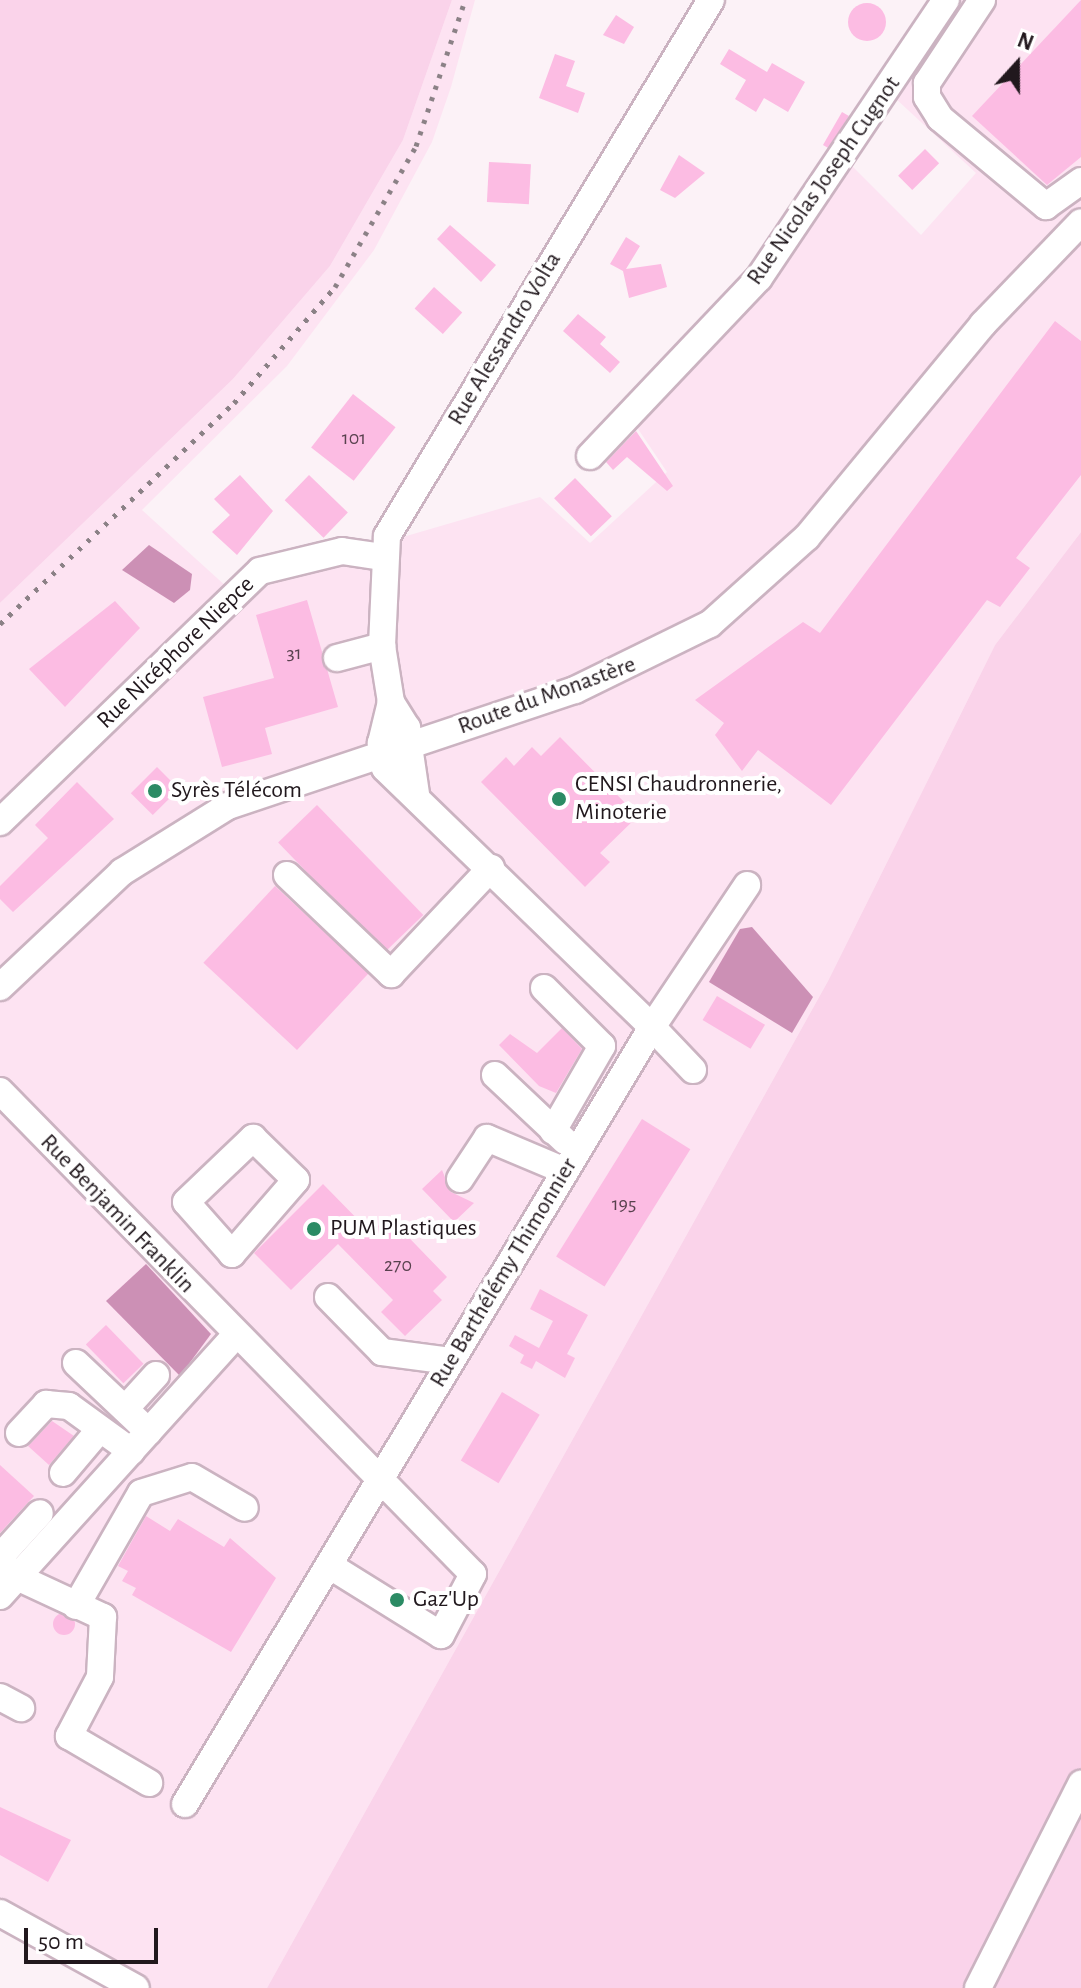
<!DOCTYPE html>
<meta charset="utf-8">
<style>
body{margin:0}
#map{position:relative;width:1081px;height:1988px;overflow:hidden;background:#fcf2f7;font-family:"Alegreya Sans",sans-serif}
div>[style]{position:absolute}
.built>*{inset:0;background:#fde3f2}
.green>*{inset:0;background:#fad3ea}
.water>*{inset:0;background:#cc90b5}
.building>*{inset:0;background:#fcbce3;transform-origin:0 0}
.round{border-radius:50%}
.roads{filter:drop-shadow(2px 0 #cbb3c1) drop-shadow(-2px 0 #cbb3c1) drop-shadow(0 2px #cbb3c1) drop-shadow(0 -2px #cbb3c1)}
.minor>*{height:26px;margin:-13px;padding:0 13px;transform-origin:13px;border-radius:13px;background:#fff}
.rail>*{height:5px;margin-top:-2.5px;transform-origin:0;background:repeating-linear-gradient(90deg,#8b8186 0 4px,transparent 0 12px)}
.dots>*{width:22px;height:22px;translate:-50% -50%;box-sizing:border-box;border:4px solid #fff;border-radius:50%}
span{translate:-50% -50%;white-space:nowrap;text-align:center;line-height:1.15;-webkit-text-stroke:8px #fff;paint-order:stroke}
.number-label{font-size:20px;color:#58414e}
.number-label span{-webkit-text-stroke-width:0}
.street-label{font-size:24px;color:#21181d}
.poi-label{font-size:24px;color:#21181d}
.left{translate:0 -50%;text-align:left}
.north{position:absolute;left:977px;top:24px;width:80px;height:80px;-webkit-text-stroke:6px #fff;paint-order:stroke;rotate:21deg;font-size:22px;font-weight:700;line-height:32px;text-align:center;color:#21181d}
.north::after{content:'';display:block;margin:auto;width:28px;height:36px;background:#21181d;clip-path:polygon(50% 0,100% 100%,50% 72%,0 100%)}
.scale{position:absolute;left:24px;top:1928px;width:134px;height:36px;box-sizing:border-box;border:4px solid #21181d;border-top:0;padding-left:10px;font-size:24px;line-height:28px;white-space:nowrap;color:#21181d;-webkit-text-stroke:6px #fff;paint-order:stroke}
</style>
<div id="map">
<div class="built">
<div style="clip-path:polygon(452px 0,475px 0,451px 87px,432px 142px,374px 250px,287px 366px,142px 510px,228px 588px,540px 497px,590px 543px,667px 472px,636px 426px,851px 165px,921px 235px,976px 173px,895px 98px,958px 0,1081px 0,1081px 532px,995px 645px,828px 981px,267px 1988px,151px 1988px,0 1906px,0 603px,233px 379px,330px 266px,403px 140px)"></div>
</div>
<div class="green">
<div style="clip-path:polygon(0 0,452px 0,403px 140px,330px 266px,233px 379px,0 603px)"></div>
<div style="clip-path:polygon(1081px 532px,1081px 1988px,267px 1988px,828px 981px,995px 645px)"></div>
</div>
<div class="water">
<div style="clip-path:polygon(149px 545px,192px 574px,190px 590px,174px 603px,122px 570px)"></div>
<div style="clip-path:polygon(752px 927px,813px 997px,792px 1033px,709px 982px,740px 929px)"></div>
<div style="clip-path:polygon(146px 1264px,211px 1334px,180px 1376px,106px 1301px)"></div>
</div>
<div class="building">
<div style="clip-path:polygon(1081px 0,1081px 157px,1047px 185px,972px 116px)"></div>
<div class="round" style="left:848px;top:3px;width:38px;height:38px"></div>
<div style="clip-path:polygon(616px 15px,634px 27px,624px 44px,603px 35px)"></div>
<div style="clip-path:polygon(729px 49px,767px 72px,772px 63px,805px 82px,788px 112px,764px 98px,756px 112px,735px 99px,746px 80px,720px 64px)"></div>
<div style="clip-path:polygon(555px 54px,575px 61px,566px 86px,585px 93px,578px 113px,539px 98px)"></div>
<div style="left:842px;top:112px;width:8px;height:38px;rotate:30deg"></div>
<div style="left:925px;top:149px;width:20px;height:38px;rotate:45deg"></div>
<div style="clip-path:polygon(679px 155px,705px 173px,675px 198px,660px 190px)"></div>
<div style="left:489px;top:162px;width:42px;height:40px;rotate:3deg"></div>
<div style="clip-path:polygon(450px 225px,496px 265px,481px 282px,437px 239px)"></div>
<div style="clip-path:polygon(626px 237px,640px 246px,626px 269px,661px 264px,667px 287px,629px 298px,623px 271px,610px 264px)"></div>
<div style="left:434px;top:287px;width:38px;height:29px;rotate:42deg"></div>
<div style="clip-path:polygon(578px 314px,606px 337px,600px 344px,620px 362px,610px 373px,563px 331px)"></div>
<div style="clip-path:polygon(1055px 321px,1081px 341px,1081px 475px,1016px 558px,1030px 568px,1000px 607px,987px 600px,831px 805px,758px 750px,742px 771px,715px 735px,724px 723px,695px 700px,803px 622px,820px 633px)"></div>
<div style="left:353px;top:394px;width:54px;height:68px;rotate:38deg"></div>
<div style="clip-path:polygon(636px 431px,673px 486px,667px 491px,627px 457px,613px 470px,606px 462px)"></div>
<div style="clip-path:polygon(240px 475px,273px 511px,237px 555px,212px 532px,230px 515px,214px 499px)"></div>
<div style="left:309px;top:475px;width:54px;height:35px;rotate:44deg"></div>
<div style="left:575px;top:478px;width:53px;height:29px;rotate:46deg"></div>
<div style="clip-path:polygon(307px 600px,338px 707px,265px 728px,272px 754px,222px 767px,203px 697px,274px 678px,256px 615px)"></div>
<div style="clip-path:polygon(115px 601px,140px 628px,65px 707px,29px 669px)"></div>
<div style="clip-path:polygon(560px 737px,638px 816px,600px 853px,610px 862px,585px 887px,481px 782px,506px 757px,514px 766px,532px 747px,541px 756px)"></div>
<div style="left:157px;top:767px;width:31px;height:37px;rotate:45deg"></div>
<div style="clip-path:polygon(77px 782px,114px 819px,13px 912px,0 899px,0 886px,48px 838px,35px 825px)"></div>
<div style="left:317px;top:805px;width:153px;height:54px;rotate:46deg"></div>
<div style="left:275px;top:886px;width:128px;height:105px;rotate:43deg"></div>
<div style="left:717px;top:996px;width:56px;height:28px;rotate:31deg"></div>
<div style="clip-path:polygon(562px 1028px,582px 1049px,556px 1093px,539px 1086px,499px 1045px,510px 1034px,537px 1053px)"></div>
<div style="left:642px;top:1119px;width:57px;height:162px;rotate:32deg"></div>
<div style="clip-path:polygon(442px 1170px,451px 1192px,474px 1203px,454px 1222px,422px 1189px)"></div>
<div style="clip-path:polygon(323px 1184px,371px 1233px,388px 1216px,447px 1277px,433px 1291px,442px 1300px,405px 1336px,381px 1312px,393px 1300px,338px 1244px,291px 1290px,254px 1253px)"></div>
<div style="clip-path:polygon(540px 1289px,588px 1315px,567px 1354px,575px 1358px,565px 1378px,536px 1361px,532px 1369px,520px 1363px,524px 1355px,509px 1346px,515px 1335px,539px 1348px,553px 1321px,530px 1309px)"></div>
<div style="left:106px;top:1325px;width:54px;height:28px;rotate:46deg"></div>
<div style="left:502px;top:1392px;width:44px;height:80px;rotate:31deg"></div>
<div style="clip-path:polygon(52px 1421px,74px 1436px,49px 1465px,28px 1446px)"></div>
<div style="clip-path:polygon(0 1465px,34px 1496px,0 1533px)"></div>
<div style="clip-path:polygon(146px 1516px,170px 1531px,178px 1519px,224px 1547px,230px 1538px,276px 1578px,231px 1652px,132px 1595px,136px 1588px,122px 1581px,128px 1571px,118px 1566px)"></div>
<div class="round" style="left:53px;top:1613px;width:22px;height:22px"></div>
<div style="clip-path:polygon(0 1807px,71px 1840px,48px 1882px,0 1855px)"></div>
</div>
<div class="roads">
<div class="minor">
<div style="left:982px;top:0;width:100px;rotate:123.5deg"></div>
<div style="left:927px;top:83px;width:14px;rotate:90deg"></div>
<div style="left:927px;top:97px;width:25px;rotate:58deg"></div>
<div style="left:940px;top:118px;width:138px;rotate:39.7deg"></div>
<div style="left:1046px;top:206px;width:43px;rotate:-35.5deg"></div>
<div style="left:590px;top:456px;width:245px;rotate:-46.5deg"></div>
<div style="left:759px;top:278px;width:335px;rotate:-56.1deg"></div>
<div style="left:337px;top:658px;width:47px;rotate:-14.9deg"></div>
<div style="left:416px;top:794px;width:41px;rotate:-98.3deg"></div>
<div style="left:410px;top:753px;width:31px;rotate:-161deg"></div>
<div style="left:381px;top:743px;width:42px;rotate:-76.3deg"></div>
<div style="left:391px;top:702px;width:57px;rotate:-99.1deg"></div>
<div style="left:382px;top:646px;width:110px;rotate:-87.4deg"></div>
<div style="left:387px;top:536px;width:626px;rotate:-58.85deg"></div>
<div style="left:0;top:822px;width:361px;rotate:-44deg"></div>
<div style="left:260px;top:571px;width:84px;rotate:-13.7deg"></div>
<div style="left:342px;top:551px;width:40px;rotate:8.5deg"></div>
<div style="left:287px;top:875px;width:144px;rotate:43.6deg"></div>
<div style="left:391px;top:974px;width:146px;rotate:-46.7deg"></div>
<div style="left:0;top:987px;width:168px;rotate:-43.3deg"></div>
<div style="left:122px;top:872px;width:125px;rotate:-31.9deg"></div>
<div style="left:228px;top:806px;width:366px;rotate:-18.5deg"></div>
<div style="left:575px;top:690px;width:150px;rotate:-26.1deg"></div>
<div style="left:710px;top:624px;width:130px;rotate:-41.9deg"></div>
<div style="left:807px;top:537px;width:276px;rotate:-50.4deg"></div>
<div style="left:983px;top:324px;width:141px;rotate:-46.1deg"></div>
<div style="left:544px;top:988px;width:82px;rotate:45deg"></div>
<div style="left:602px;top:1046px;width:98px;rotate:120deg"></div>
<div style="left:693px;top:1070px;width:59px;rotate:-133.6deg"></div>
<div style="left:652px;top:1027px;width:171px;rotate:-56.2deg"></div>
<div style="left:495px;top:1075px;width:96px;rotate:43.3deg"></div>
<div style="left:0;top:1091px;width:676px;rotate:45.6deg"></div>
<div style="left:473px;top:1574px;width:69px;rotate:117.7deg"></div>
<div style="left:441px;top:1635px;width:131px;rotate:-148.1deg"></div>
<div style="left:253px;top:1138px;width:60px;rotate:44.3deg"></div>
<div style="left:296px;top:1180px;width:98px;rotate:130.9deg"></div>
<div style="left:232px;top:1254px;width:69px;rotate:-131.5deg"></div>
<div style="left:186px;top:1202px;width:93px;rotate:-43.7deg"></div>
<div style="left:460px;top:1179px;width:49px;rotate:-56.6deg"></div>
<div style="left:487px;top:1138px;width:85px;rotate:22.9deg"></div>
<div style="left:328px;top:1297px;width:77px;rotate:45.5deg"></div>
<div style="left:382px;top:1352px;width:69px;rotate:7.5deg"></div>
<div style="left:76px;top:1363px;width:100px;rotate:43.4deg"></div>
<div style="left:125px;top:1409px;width:46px;rotate:-47.6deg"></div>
<div style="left:19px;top:1433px;width:40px;rotate:-47deg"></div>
<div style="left:46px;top:1404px;width:23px;rotate:5deg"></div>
<div style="left:69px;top:1406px;width:77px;rotate:36deg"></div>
<div style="left:63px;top:1473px;width:57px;rotate:-49.9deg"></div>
<div style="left:0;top:1557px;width:59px;rotate:-47.7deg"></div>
<div style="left:0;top:1561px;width:23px;rotate:43deg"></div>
<div style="left:17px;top:1577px;width:95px;rotate:24.9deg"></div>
<div style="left:103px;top:1617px;width:60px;rotate:92.9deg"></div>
<div style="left:100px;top:1677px;width:67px;rotate:117.7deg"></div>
<div style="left:69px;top:1736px;width:93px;rotate:30.4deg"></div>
<div style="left:0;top:1596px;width:349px;rotate:-47.9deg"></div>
<div style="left:76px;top:1606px;width:130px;rotate:-60.1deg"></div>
<div style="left:141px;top:1493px;width:53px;rotate:-17.4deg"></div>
<div style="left:192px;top:1477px;width:61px;rotate:30.3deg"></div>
<div style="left:0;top:1697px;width:24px;rotate:28deg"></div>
<div style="left:185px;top:1804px;width:907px;rotate:-58.99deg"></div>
<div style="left:652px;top:1027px;width:372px;rotate:-135.9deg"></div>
<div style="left:385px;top:768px;width:46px;rotate:-61.2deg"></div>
<div style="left:407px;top:728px;width:31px;rotate:-122deg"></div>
<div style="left:0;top:1913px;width:155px;rotate:28.9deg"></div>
<div style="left:978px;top:1988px;width:229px;rotate:-63.2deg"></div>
</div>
</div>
<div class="rail">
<div style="left:0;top:624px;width:322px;rotate:-43.4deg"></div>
<div style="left:234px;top:403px;width:154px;rotate:-49deg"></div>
<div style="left:335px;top:287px;width:163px;rotate:-60.1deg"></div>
<div style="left:416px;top:146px;width:154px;rotate:-71.4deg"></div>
</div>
<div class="dots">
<div style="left:155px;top:791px;background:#2b8b64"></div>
<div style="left:559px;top:799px;background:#2b8b64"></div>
<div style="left:314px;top:1229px;background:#2b8b64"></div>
<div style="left:397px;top:1600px;background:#2b8b64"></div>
</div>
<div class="number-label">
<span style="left:354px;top:438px">101</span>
<span style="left:294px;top:653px">31</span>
<span style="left:624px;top:1204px">195</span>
<span style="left:398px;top:1265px">270</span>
</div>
<div class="street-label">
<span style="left:824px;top:181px;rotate:-55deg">Rue Nicolas Joseph Cugnot</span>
<span style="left:505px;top:339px;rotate:-59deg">Rue Alessandro Volta</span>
<span style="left:176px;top:653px;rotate:-44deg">Rue Nicéphore Niepce</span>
<span style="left:547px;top:696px;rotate:-20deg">Route du Monastère</span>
<span style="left:117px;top:1214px;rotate:46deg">Rue Benjamin Franklin</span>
<span style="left:504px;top:1273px;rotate:-59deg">Rue Barthélémy Thimonnier</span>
</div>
<div class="poi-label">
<span class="left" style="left:575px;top:799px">CENSI Chaudronnerie,<br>Minoterie</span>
<span class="left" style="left:171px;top:791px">Syrès Télécom</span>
<span class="left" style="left:330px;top:1229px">PUM Plastiques</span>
<span class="left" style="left:413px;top:1600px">Gaz'Up</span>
</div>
<div class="north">N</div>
<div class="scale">50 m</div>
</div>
